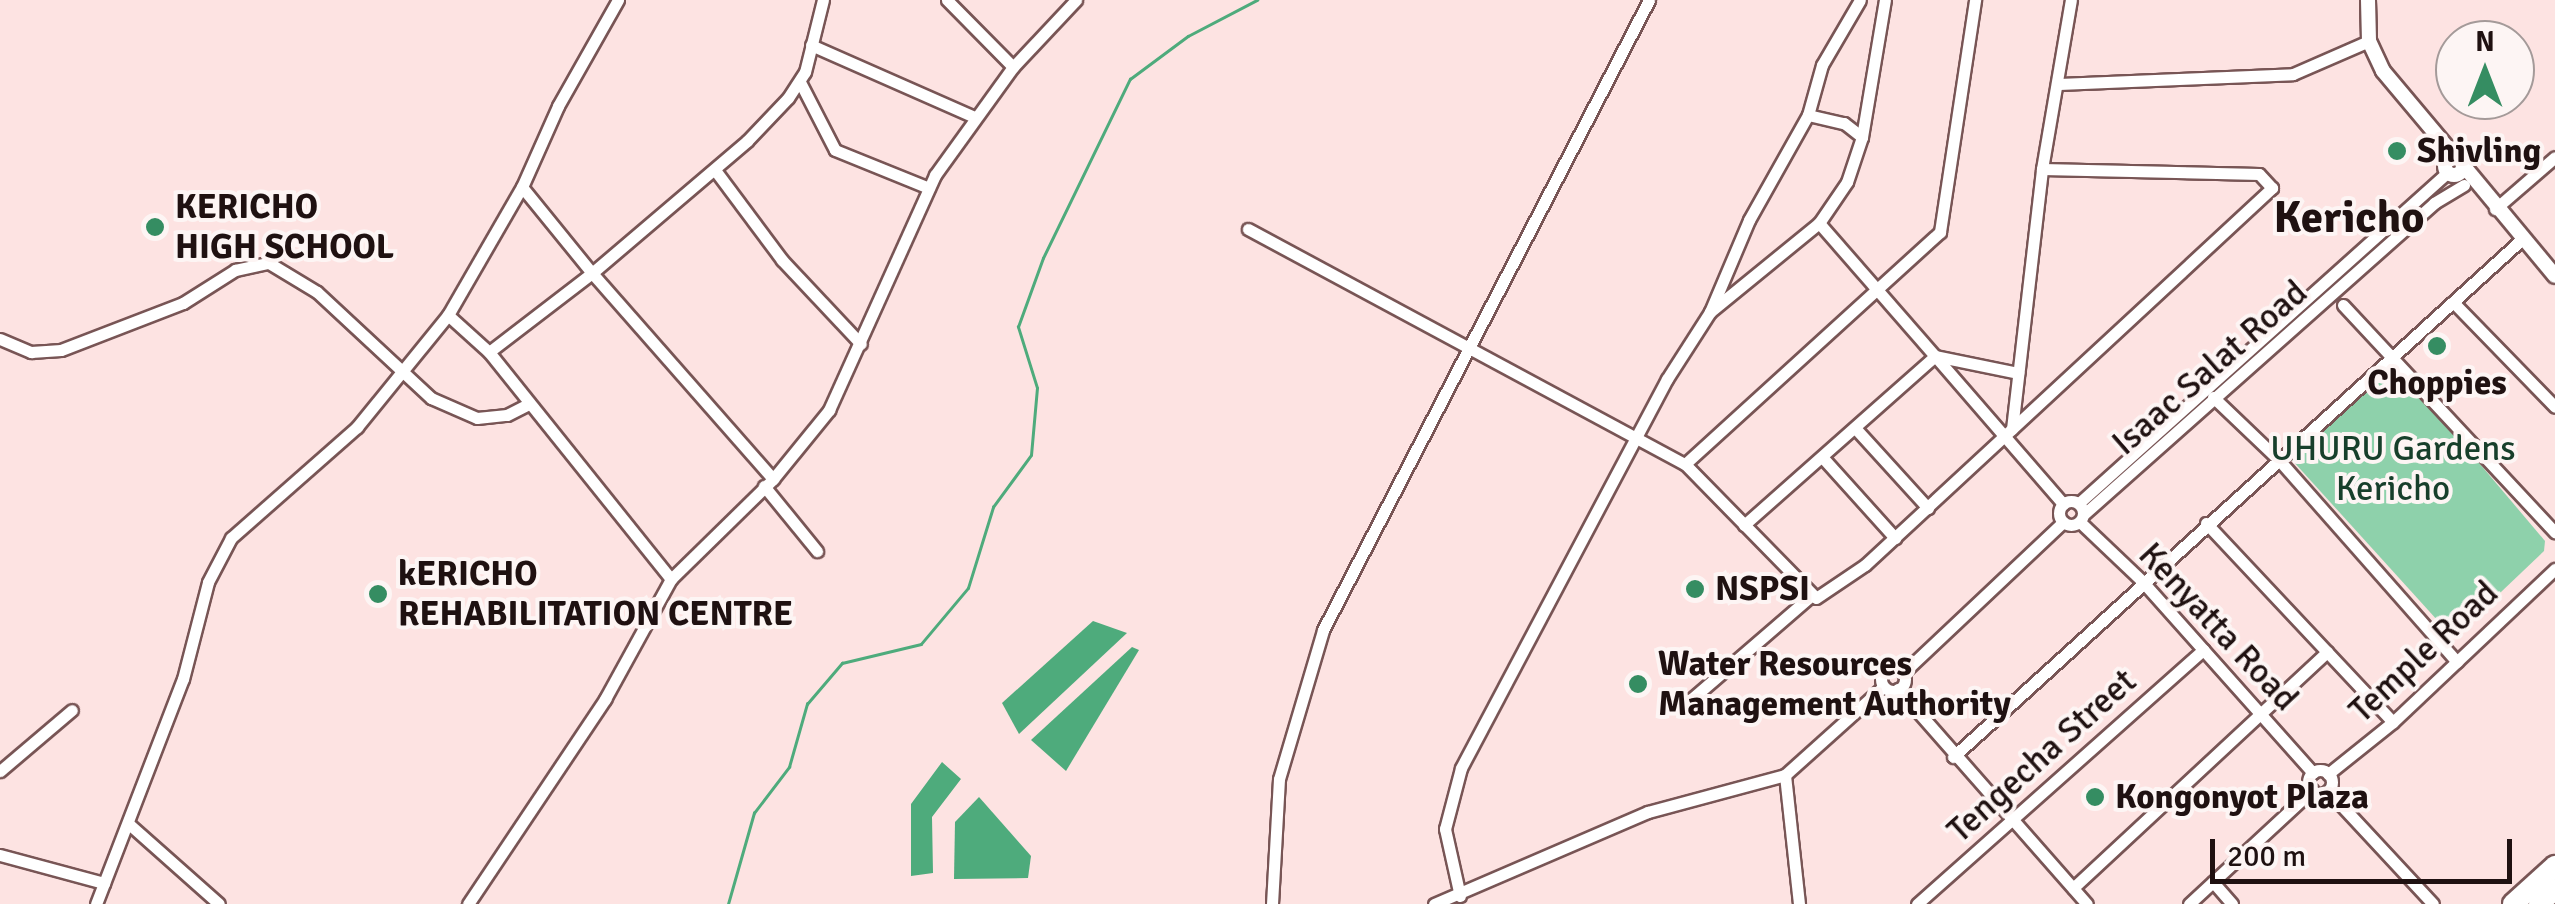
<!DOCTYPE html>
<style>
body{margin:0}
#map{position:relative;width:2555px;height:904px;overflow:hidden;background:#fde3e2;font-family:Signika,sans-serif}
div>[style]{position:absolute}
.green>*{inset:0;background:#8ed1ab}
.water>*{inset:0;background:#4eab7c}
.stream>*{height:2.5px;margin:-1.25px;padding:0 1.25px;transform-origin:1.25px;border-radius:1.25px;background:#4eab7c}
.roads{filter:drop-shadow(2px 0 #785555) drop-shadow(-2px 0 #785555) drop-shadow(0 2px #785555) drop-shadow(0 -2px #785555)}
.minor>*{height:11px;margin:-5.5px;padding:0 5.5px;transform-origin:5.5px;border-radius:5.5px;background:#fff}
.minor>.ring{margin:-5.5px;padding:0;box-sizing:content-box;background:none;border:11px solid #fff;border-radius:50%}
.tertiary>*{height:14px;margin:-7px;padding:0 7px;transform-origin:7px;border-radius:7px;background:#fff}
.tertiary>.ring{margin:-7px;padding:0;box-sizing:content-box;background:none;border:14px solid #fff;border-radius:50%}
.trunk>*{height:20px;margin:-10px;padding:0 10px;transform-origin:10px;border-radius:10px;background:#fff}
.dots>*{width:28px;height:28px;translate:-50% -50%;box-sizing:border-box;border:5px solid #fdf5f4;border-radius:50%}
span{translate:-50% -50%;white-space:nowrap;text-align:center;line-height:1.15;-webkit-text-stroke:8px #fdf5f4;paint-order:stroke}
.poi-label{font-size:35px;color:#1f1111;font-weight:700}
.left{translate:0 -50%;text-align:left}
.street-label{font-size:35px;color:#1f1111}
.park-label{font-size:35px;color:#173f2b}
.district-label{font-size:45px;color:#1f1111;font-weight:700}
.north{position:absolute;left:2435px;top:20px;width:100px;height:100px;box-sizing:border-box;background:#fdf5f4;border:2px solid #a49a99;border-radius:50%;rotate:0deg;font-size:28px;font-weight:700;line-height:40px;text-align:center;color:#1f1111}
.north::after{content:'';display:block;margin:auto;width:35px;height:45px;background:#358d62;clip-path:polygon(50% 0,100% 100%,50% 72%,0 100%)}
.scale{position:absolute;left:2210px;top:839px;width:302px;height:45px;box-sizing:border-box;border:5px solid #1f1111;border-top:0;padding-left:12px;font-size:30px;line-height:35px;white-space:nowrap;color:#1f1111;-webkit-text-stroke:8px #fdf5f4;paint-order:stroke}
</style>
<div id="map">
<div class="green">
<div style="clip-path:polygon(2381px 372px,2403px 373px,2545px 541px,2544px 551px,2460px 631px,2448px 632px,2292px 460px,2295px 448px)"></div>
</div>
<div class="water">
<div style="clip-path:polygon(1093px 621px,1127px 633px,1019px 734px,1002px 703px)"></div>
<div style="clip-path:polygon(1132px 647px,1139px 650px,1066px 771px,1031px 740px)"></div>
<div style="clip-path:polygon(942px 762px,961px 779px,932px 817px,933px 873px,911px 876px,911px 804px)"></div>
<div style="clip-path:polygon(979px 797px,1031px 856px,1028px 878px,954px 879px,955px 822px)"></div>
</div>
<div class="stream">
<div style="left:728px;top:904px;width:95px;rotate:-74.1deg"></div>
<div style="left:754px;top:813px;width:58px;rotate:-52.7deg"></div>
<div style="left:789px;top:767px;width:66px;rotate:-74.1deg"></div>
<div style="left:807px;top:704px;width:54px;rotate:-49.5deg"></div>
<div style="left:842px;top:663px;width:81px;rotate:-13.5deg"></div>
<div style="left:921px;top:644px;width:73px;rotate:-50deg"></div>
<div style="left:968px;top:588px;width:85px;rotate:-72.8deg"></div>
<div style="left:993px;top:507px;width:64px;rotate:-53.8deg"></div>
<div style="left:1031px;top:455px;width:67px;rotate:-84.9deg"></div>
<div style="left:1037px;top:388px;width:64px;rotate:-107.3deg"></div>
<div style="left:1018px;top:327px;width:73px;rotate:-70.1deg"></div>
<div style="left:1043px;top:258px;width:199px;rotate:-64.1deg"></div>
<div style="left:1130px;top:79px;width:72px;rotate:-36.6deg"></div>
<div style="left:1188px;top:36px;width:78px;rotate:-27.6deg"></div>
</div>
<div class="roads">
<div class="minor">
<div style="left:947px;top:0;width:94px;rotate:45.4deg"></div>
<div style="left:811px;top:45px;width:178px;rotate:23.8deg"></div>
<div style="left:800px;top:82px;width:76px;rotate:62.8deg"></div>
<div style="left:835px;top:150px;width:101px;rotate:22deg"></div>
<div style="left:2059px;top:84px;width:234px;rotate:-2.4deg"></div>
<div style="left:2293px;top:74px;width:83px;rotate:-23.5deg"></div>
<div style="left:1808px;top:115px;width:37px;rotate:13deg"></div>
<div style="left:1844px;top:123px;width:23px;rotate:38deg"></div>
<div style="left:1862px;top:137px;width:47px;rotate:108.4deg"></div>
<div style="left:1847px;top:182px;width:50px;rotate:124.3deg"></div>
<div style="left:1819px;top:223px;width:141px;rotate:140.8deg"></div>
<div style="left:1710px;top:312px;width:100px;rotate:-67deg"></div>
<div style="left:1749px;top:220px;width:120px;rotate:-60.7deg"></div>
<div style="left:1808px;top:115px;width:52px;rotate:-74.4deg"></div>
<div style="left:1822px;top:65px;width:75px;rotate:-59.7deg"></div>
<div style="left:1862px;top:137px;width:139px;rotate:-80.5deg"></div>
<div style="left:715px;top:170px;width:112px;rotate:53.3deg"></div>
<div style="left:782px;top:260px;width:115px;rotate:46.8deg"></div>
<div style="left:522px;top:187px;width:111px;rotate:50.9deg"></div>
<div style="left:592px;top:273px;width:204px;rotate:-40.4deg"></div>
<div style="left:747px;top:141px;width:59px;rotate:-46.4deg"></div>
<div style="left:788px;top:98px;width:31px;rotate:-57deg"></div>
<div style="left:805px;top:72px;width:74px;rotate:-76deg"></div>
<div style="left:2495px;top:209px;width:79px;rotate:-40.9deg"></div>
<div style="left:1819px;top:223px;width:176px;rotate:48.9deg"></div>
<div style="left:1935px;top:356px;width:85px;rotate:11.6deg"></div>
<div style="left:1248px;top:229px;width:496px;rotate:28.3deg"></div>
<div style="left:1685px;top:464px;width:187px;rotate:45.6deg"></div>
<div style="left:1816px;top:598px;width:59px;rotate:-34deg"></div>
<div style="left:1865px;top:565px;width:555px;rotate:-42.81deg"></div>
<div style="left:2272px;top:188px;width:19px;rotate:-133deg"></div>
<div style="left:2259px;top:174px;width:217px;rotate:-178.7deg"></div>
<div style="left:2453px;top:302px;width:146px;rotate:45.8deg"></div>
<div style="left:2343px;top:305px;width:311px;rotate:47deg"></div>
<div style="left:448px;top:315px;width:55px;rotate:42.1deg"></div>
<div style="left:489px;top:352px;width:291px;rotate:51.3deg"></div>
<div style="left:0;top:339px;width:34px;rotate:23deg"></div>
<div style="left:31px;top:352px;width:30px;rotate:-4deg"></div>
<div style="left:61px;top:350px;width:131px;rotate:-21.1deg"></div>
<div style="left:183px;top:303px;width:62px;rotate:-32.4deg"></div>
<div style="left:235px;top:270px;width:35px;rotate:-12deg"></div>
<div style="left:269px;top:263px;width:56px;rotate:31.1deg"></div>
<div style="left:317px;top:292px;width:156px;rotate:42.9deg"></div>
<div style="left:431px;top:398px;width:50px;rotate:23.5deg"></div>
<div style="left:477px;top:418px;width:30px;rotate:-6deg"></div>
<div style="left:507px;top:415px;width:22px;rotate:-27deg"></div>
<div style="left:489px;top:352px;width:130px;rotate:-37.5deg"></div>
<div style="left:592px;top:273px;width:274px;rotate:48.7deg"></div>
<div style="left:2213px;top:397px;width:91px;rotate:43.7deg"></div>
<div style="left:2279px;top:460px;width:269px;rotate:48.6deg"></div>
<div style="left:1856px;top:429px;width:107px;rotate:47.7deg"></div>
<div style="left:2012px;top:429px;width:262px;rotate:-83.4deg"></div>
<div style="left:2042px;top:169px;width:171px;rotate:-80.3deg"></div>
<div style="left:1823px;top:458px;width:108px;rotate:48deg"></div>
<div style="left:1685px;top:464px;width:345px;rotate:-42.3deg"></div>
<div style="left:1940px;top:232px;width:235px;rotate:-81.4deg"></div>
<div style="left:764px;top:486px;width:84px;rotate:50.8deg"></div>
<div class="ring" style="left:2059px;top:501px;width:13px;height:13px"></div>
<div style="left:2079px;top:503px;width:494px;rotate:-41.9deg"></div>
<div style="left:2083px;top:515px;width:470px;rotate:-41.6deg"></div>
<div style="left:2434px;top:203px;width:35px;rotate:-31deg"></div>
<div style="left:2080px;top:522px;width:86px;rotate:43.6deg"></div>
<div style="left:2142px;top:581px;width:257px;rotate:48.3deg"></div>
<div style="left:2206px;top:523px;width:273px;rotate:46.8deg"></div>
<div style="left:1744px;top:525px;width:255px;rotate:-41.5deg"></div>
<div style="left:1935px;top:356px;width:196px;rotate:49.1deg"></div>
<div class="ring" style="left:1881px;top:667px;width:13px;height:13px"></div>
<div style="left:1903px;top:673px;width:220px;rotate:-43.3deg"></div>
<div style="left:1898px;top:689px;width:286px;rotate:48.7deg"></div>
<div style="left:1688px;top:702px;width:162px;rotate:-40.8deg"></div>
<div style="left:1953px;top:757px;width:769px;rotate:-42.31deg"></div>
<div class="ring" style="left:2308px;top:770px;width:13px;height:13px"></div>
<div style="left:0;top:771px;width:94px;rotate:-40.3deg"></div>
<div style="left:2328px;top:774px;width:83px;rotate:-38.7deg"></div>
<div style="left:2393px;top:722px;width:223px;rotate:-43.4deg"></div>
<div style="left:1785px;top:775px;width:132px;rotate:-41.9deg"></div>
<div style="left:1785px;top:775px;width:130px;rotate:83.8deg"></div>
<div style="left:2328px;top:791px;width:154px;rotate:47.1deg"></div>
<div style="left:129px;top:824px;width:120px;rotate:41.6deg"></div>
<div style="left:0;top:855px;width:108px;rotate:15.1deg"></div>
<div style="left:2213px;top:882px;width:29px;rotate:49deg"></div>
<div style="left:2073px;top:888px;width:347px;rotate:-42.9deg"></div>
<div style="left:1460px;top:896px;width:69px;rotate:-102.6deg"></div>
<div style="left:1445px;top:829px;width:63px;rotate:-75.3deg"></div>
<div style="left:1461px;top:768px;width:440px;rotate:-62.1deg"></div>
<div style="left:1667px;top:379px;width:80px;rotate:-57.3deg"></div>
<div style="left:96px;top:904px;width:241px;rotate:-68.9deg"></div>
<div style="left:183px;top:679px;width:100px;rotate:-75.5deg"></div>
<div style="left:208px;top:582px;width:50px;rotate:-62.4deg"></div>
<div style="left:231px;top:538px;width:168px;rotate:-41.4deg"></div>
<div style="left:357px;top:427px;width:144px;rotate:-50.9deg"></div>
<div style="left:448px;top:315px;width:148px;rotate:-60deg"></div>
<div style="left:522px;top:187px;width:89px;rotate:-66deg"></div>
<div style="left:558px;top:106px;width:122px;rotate:-60.5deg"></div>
<div style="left:468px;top:904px;width:247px;rotate:-56.2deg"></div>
<div style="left:605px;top:699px;width:137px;rotate:-61.2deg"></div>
<div style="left:671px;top:579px;width:143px;rotate:-44.4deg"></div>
<div style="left:773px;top:479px;width:89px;rotate:-50.9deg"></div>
<div style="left:829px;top:410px;width:258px;rotate:-65.7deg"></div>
<div style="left:935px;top:175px;width:133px;rotate:-54.2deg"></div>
<div style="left:1013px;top:67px;width:92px;rotate:-46.8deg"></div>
<div style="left:1272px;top:904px;width:125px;rotate:-86.8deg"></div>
<div style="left:1279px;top:779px;width:155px;rotate:-73.5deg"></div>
<div style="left:1323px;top:630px;width:709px;rotate:-62.64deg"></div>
<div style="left:1434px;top:904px;width:233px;rotate:-23.3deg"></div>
<div style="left:1648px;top:812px;width:142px;rotate:-15.1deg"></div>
<div style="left:1917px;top:904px;width:383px;rotate:-41.6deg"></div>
<div style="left:2189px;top:904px;width:168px;rotate:-42.8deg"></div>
</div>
<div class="tertiary">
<div style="left:2368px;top:0;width:41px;rotate:88.6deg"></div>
<div style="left:2369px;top:41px;width:33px;rotate:65deg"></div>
<div style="left:2383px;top:71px;width:114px;rotate:50deg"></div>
<div class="ring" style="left:2445px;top:157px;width:4px;height:4px"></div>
<div style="left:2463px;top:165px;width:144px;rotate:50.3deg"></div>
</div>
<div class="trunk">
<div style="left:2513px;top:904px;width:57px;rotate:-42.1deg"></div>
<div style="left:2539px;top:904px;width:22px;rotate:-43deg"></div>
</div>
</div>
<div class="dots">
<div style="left:2397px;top:151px;background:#358d62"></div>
<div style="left:155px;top:227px;background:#358d62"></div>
<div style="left:2437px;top:346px;background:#358d62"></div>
<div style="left:1695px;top:589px;background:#358d62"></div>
<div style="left:378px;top:594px;background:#358d62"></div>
<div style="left:1638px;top:684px;background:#358d62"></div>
<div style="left:2095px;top:797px;background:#358d62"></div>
</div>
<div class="poi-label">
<span class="left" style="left:2417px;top:151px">Shivling</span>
<span class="left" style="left:175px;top:227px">KERICHO<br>HIGH SCHOOL</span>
<span style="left:2437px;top:383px">Choppies</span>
<span class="left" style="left:398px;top:594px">kERICHO<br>REHABILITATION CENTRE</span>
<span class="left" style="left:1715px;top:589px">NSPSI</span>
<span class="left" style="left:1658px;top:684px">Water Resources<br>Management Authority</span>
<span class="left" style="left:2115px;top:797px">Kongonyot Plaza</span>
</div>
<div class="street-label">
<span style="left:2210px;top:368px;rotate:-41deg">Isaac Salat Road</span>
<span style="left:2218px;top:627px;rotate:47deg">Kenyatta Road</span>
<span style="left:2424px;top:652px;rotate:-43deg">Temple Road</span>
<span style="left:2042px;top:756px;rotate:-42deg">Tengecha Street</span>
</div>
<div class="park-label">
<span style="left:2393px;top:469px">UHURU Gardens<br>Kericho</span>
</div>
<div class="district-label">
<span style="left:2349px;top:218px">Kericho</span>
</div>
<div class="north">N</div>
<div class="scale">200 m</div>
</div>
